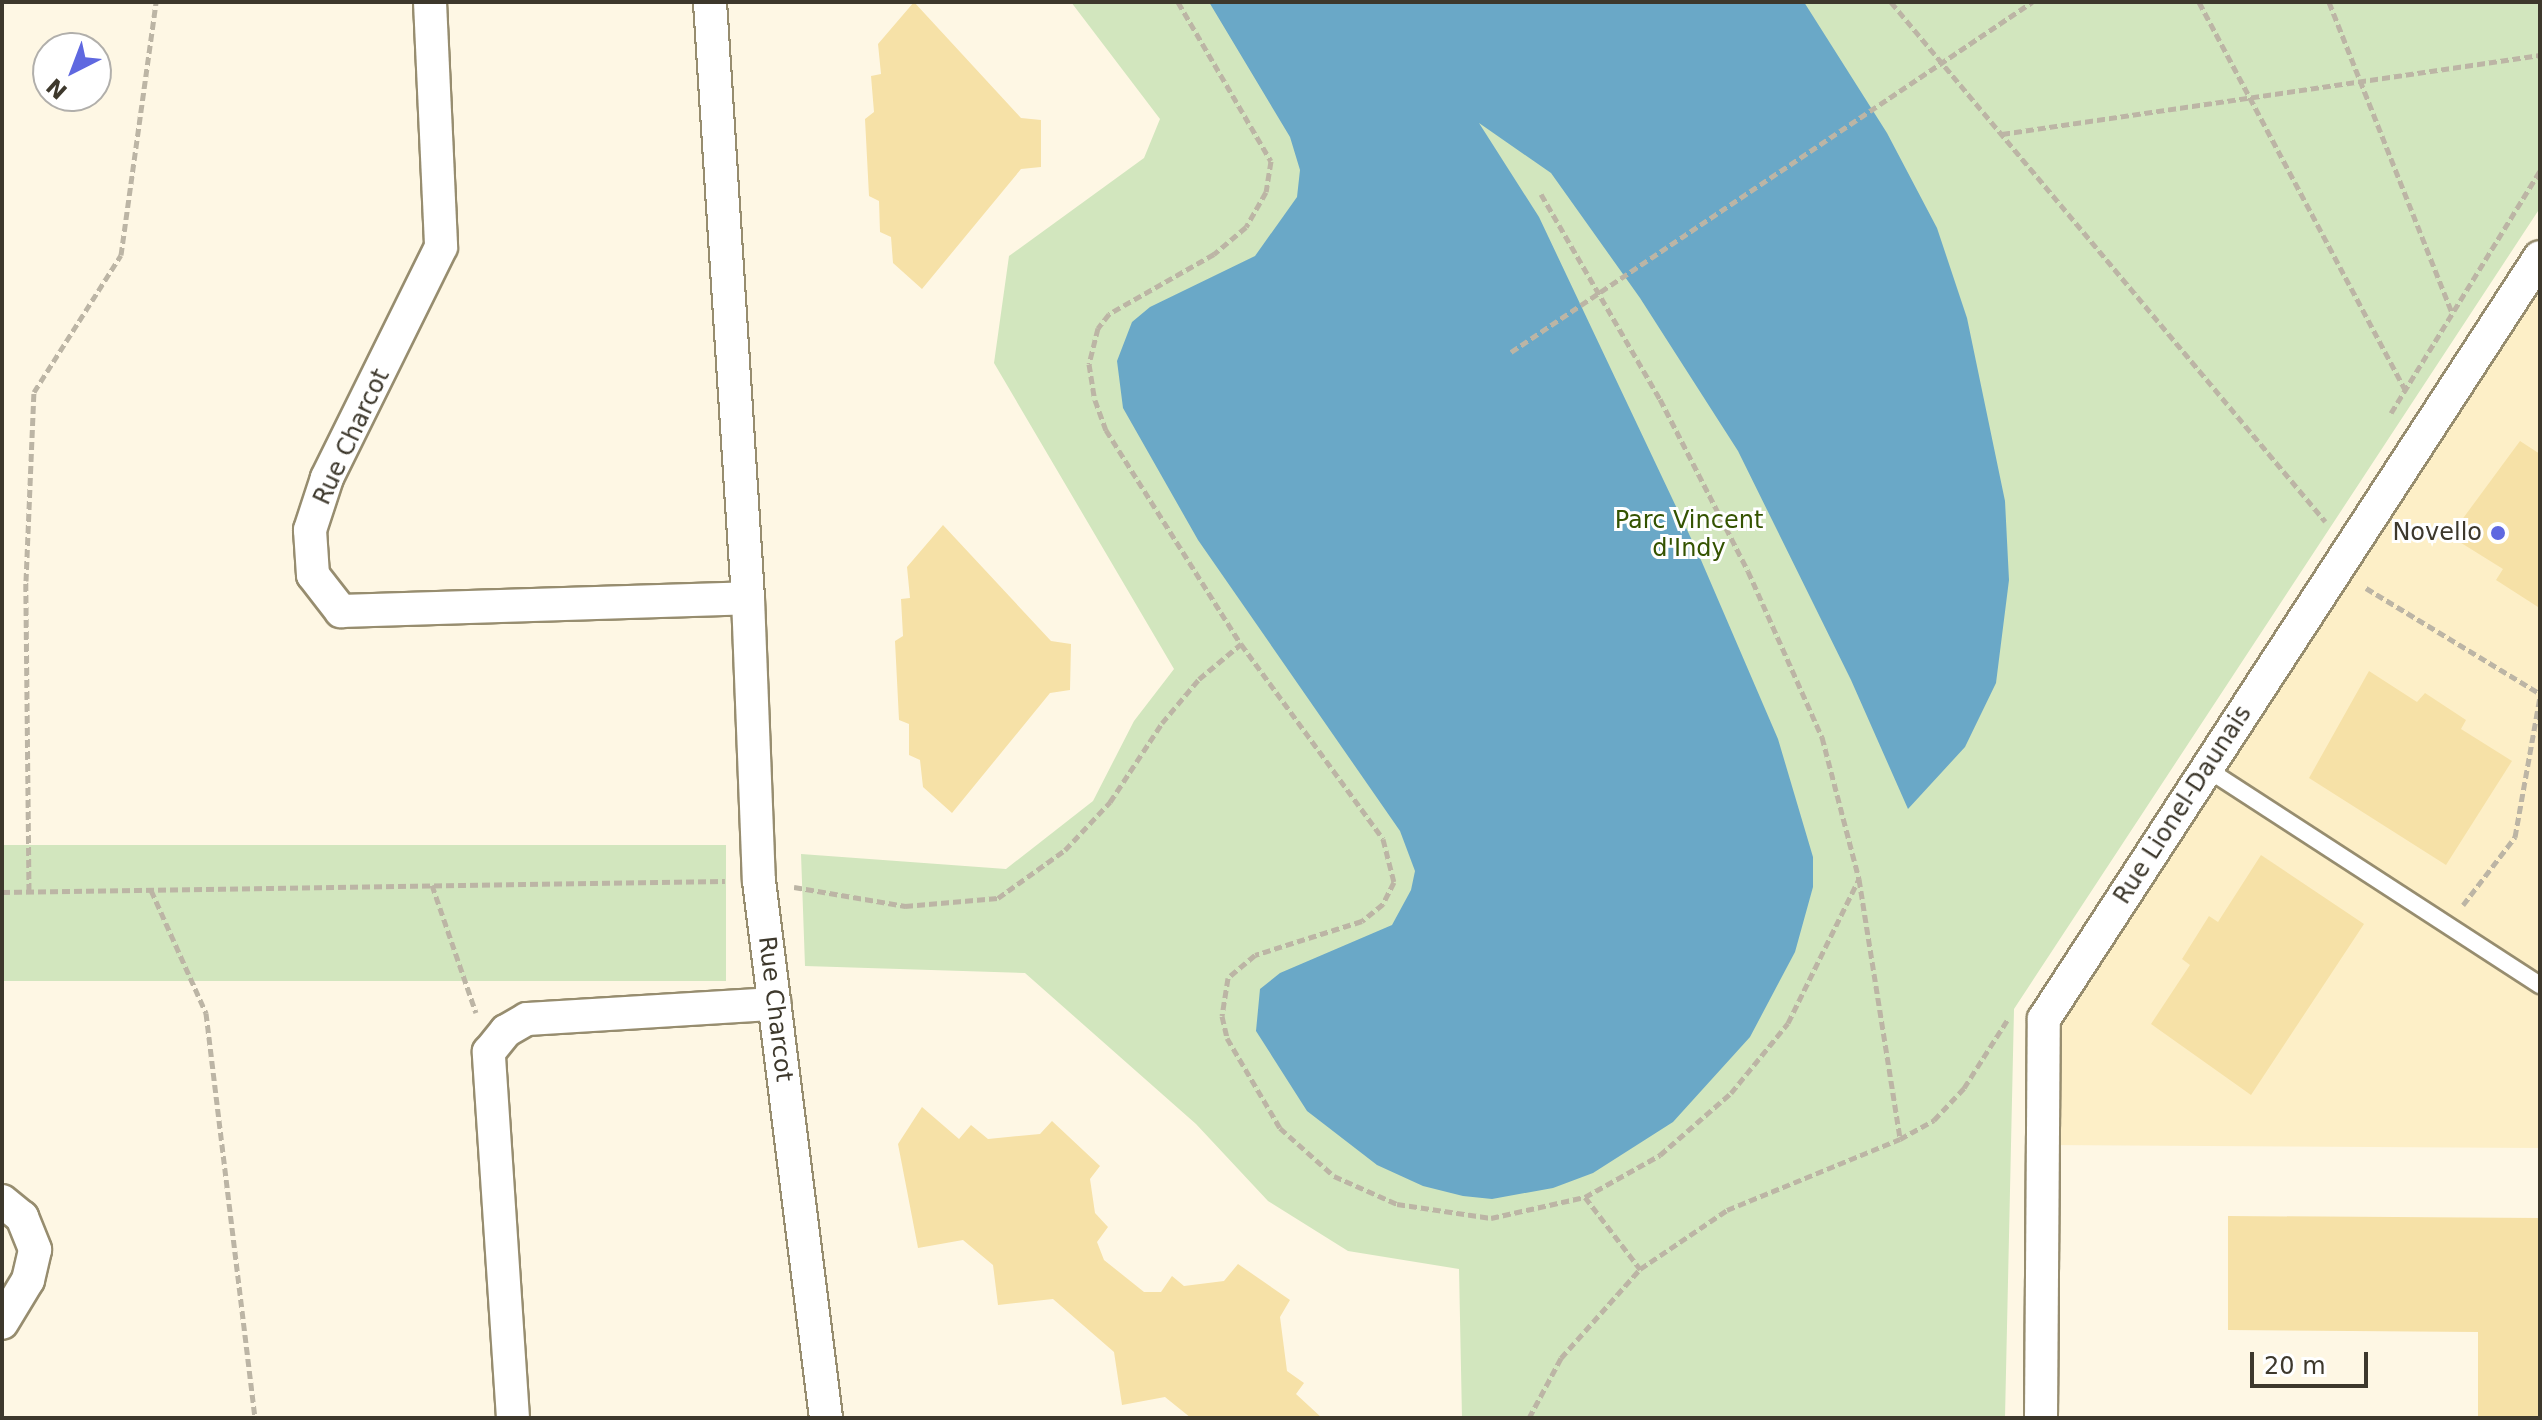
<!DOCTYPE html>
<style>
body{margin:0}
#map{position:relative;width:2542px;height:1420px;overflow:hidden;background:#fef7e4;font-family:"DejaVu Sans",sans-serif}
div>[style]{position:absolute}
.built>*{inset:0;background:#fdefc7}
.green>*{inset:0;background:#d2e6be;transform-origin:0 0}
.water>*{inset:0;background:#6aa8c7}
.building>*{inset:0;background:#f6e1a7}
.path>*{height:5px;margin-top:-2.5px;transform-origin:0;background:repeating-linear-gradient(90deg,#bcb5a5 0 8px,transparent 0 12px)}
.roads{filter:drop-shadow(2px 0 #978d6f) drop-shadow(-2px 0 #978d6f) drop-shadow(0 2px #978d6f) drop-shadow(0 -2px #978d6f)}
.service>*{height:16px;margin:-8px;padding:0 8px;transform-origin:8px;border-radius:8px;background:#fff}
.minor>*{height:32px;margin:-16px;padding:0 16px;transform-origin:16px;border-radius:16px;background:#fff}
.dots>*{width:22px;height:22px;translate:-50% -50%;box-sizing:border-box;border:4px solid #fff;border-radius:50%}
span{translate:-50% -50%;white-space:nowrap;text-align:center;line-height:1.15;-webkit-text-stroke:6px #fff;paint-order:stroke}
.street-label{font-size:24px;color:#3d382c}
.park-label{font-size:24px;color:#345300}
.poi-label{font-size:24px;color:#3d382c}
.right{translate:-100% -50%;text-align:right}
.frame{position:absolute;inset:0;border:4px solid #3d382c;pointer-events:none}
.north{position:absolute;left:32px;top:32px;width:80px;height:80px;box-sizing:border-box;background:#fff;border:2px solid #b1afab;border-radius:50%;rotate:222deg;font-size:22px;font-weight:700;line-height:32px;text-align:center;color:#3d382c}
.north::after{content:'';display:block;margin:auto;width:28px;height:36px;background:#5f68e0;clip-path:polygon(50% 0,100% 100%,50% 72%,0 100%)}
.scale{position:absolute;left:2250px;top:1352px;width:118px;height:36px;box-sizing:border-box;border:4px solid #3d382c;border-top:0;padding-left:10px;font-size:24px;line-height:28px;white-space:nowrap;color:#3d382c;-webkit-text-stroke:6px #fff;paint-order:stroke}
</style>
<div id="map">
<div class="built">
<div style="clip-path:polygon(2540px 257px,2540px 1148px,2045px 1145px,2044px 1019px)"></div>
</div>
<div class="green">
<div style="clip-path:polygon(1071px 2px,2540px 2px,2540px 208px,2014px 1009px,2005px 1418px,1462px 1418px,1459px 1269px,1348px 1251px,1268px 1201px,1196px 1124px,1025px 973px,805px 966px,801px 854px,1006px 869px,1093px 801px,1134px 721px,1174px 669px,994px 363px,1009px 256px,1144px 158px,1160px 119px)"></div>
<div style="left:2px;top:845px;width:724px;height:136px"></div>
</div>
<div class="water">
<div style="clip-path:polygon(1209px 2px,1804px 2px,1887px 133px,1937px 228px,1967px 318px,2005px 501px,2009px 580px,1996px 683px,1965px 747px,1908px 809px,1851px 680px,1738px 451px,1640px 298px,1551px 173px,1479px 123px,1539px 217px,1698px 553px,1778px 739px,1813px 857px,1813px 887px,1795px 952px,1750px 1037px,1673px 1122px,1593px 1173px,1553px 1188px,1492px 1199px,1463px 1196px,1423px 1186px,1377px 1165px,1307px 1111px,1256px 1031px,1260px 989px,1280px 973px,1392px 925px,1411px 890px,1415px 871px,1400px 831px,1198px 540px,1123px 408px,1117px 361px,1132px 322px,1150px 307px,1255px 256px,1297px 197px,1300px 170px,1290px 137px)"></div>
</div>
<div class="building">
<div style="clip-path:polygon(914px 2px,1021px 118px,1041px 120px,1041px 167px,1021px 169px,922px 289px,893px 263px,891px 237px,880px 232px,879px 201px,869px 196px,865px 119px,874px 112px,871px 76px,881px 74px,878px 44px)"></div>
<div style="clip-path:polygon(2520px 441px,2540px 454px,2538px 607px,2496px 580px,2503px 569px,2450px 536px)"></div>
<div style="clip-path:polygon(943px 525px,1051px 641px,1071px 644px,1070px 690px,1050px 693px,952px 813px,923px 787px,920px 760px,909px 755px,909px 724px,899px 720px,895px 641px,903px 636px,901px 599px,910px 598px,907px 567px)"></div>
<div style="clip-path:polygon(2369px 671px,2417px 702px,2425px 693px,2466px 720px,2461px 729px,2512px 761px,2446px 865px,2309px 778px)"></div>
<div style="clip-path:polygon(2261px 855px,2364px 924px,2251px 1095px,2151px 1024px,2190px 965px,2182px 959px,2209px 916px,2218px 922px)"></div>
<div style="clip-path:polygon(922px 1107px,959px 1139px,971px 1125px,988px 1139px,1040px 1134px,1052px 1121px,1100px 1166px,1090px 1179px,1095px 1213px,1108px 1227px,1097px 1242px,1104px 1260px,1144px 1292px,1161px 1292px,1172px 1276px,1184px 1286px,1224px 1281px,1238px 1264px,1290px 1300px,1280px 1317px,1287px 1371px,1304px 1383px,1296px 1394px,1322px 1418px,1191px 1418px,1165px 1397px,1122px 1405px,1114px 1352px,1053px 1299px,998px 1305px,993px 1265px,963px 1240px,918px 1248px,898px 1144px)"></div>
<div style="clip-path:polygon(2228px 1216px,2540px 1218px,2540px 1418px,2478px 1418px,2478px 1332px,2228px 1330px)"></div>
</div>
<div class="path">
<div style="left:1178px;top:2px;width:184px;rotate:59.7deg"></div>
<div style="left:1271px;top:161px;width:31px;rotate:99deg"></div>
<div style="left:1266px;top:192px;width:40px;rotate:119.7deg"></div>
<div style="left:1246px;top:227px;width:42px;rotate:139.8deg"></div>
<div style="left:1214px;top:254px;width:121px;rotate:150.3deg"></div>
<div style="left:1109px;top:314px;width:18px;rotate:128deg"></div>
<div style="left:1098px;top:328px;width:37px;rotate:104deg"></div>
<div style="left:1089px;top:364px;width:36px;rotate:81deg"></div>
<div style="left:1095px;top:400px;width:32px;rotate:70deg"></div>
<div style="left:1106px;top:430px;width:253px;rotate:57.8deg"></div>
<div style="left:1241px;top:644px;width:241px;rotate:53.9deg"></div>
<div style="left:1383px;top:839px;width:44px;rotate:75.7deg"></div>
<div style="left:1394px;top:882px;width:25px;rotate:117deg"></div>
<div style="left:1383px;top:904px;width:27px;rotate:141deg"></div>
<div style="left:1362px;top:921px;width:112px;rotate:162.4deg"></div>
<div style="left:1255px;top:955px;width:35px;rotate:140deg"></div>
<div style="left:1228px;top:978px;width:38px;rotate:99deg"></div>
<div style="left:1222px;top:1016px;width:23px;rotate:77deg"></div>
<div style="left:1227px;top:1038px;width:104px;rotate:59.5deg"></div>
<div style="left:1280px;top:1128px;width:72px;rotate:41.6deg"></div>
<div style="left:1334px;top:1176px;width:69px;rotate:24deg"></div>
<div style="left:1397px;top:1204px;width:95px;rotate:8.5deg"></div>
<div style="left:1491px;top:1218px;width:96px;rotate:-12.6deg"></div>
<div style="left:1585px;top:1197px;width:86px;rotate:-29.2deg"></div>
<div style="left:1660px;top:1155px;width:94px;rotate:-41.1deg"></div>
<div style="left:1731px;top:1093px;width:90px;rotate:-50.8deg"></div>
<div style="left:1788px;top:1023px;width:161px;rotate:-63.8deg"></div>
<div style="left:1891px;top:2px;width:677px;rotate:50.1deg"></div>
<div style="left:2199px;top:2px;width:439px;rotate:62deg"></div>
<div style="left:2329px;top:2px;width:334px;rotate:68.4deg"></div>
<div style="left:2002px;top:134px;width:544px;rotate:-8.35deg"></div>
<div style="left:1541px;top:194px;width:237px;rotate:59.9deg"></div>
<div style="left:1660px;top:399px;width:193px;rotate:62.9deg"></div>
<div style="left:1748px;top:571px;width:182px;rotate:66deg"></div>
<div style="left:1822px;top:737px;width:147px;rotate:75.4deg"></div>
<div style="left:1859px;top:879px;width:263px;rotate:81deg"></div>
<div style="left:1511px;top:352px;width:628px;rotate:-33.89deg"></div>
<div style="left:2391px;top:413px;width:284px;rotate:-58.4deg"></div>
<div style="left:2366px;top:588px;width:204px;rotate:31.3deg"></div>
<div style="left:432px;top:885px;width:135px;rotate:71deg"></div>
<div style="left:794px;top:887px;width:113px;rotate:9.7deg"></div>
<div style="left:905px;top:906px;width:93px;rotate:-4.9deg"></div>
<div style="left:998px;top:898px;width:82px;rotate:-35.6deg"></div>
<div style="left:1065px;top:850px;width:66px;rotate:-46.8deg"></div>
<div style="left:1110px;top:802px;width:95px;rotate:-56.6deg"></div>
<div style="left:1162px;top:723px;width:57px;rotate:-49.9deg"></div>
<div style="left:1199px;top:679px;width:55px;rotate:-39.8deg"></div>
<div style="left:151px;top:890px;width:135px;rotate:65.9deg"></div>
<div style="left:206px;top:1013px;width:408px;rotate:83.1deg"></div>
<div style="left:29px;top:891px;width:310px;rotate:-90.6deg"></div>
<div style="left:26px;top:581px;width:189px;rotate:-87.6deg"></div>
<div style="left:34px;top:392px;width:162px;rotate:-57.6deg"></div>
<div style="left:121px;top:255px;width:255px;rotate:-82.1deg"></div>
<div style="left:2px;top:892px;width:723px;rotate:-0.87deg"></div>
<div style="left:2463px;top:905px;width:86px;rotate:-52.6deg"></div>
<div style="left:2515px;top:837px;width:142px;rotate:-79.9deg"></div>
<div style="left:1585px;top:1197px;width:91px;rotate:52.6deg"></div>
<div style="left:1529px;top:1418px;width:68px;rotate:-61.9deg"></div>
<div style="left:1561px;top:1358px;width:119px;rotate:-48.4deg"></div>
<div style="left:1640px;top:1269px;width:105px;rotate:-34.1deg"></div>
<div style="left:1727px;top:1210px;width:187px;rotate:-22.3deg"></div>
<div style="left:1900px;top:1139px;width:39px;rotate:-29deg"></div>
<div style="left:1934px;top:1120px;width:44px;rotate:-46.8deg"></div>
<div style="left:1964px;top:1088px;width:82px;rotate:-57.5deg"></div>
</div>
<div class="roads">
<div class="service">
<div style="left:2207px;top:769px;width:397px;rotate:33deg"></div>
</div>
<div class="minor">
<div style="left:430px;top:2px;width:245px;rotate:87.4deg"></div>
<div style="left:441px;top:247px;width:258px;rotate:116.3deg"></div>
<div style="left:327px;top:478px;width:55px;rotate:108.1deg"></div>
<div style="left:310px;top:530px;width:45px;rotate:86.2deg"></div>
<div style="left:313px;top:575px;width:46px;rotate:52.1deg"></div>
<div style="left:341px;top:611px;width:407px;rotate:-1.8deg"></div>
<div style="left:710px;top:2px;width:597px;rotate:86.35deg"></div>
<div style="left:748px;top:598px;width:283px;rotate:87.8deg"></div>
<div style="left:759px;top:881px;width:541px;rotate:82.89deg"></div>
<div style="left:2px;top:1201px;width:26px;rotate:39deg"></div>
<div style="left:22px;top:1217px;width:35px;rotate:68deg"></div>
<div style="left:35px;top:1250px;width:31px;rotate:103deg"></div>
<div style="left:28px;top:1280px;width:50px;rotate:121.2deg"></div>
<div style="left:513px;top:1418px;width:367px;rotate:-93.8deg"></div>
<div style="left:489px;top:1052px;width:27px;rotate:-51deg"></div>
<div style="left:506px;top:1031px;width:24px;rotate:-30deg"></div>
<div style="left:527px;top:1019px;width:248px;rotate:-3.5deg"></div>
<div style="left:2041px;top:1418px;width:399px;rotate:-89.6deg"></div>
<div style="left:2044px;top:1019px;width:909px;rotate:-56.94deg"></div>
</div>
</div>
<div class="dots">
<div style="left:2498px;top:533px;background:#5f68e0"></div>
</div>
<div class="street-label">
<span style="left:352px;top:437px;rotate:-65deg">Rue Charcot</span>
<span style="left:2183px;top:805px;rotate:-57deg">Rue Lionel-Daunais</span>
<span style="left:775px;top:1009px;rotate:83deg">Rue Charcot</span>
</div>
<div class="park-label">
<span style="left:1689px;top:535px">Parc Vincent<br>d'Indy</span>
</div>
<div class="poi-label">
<span class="right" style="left:2482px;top:533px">Novello</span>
</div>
<div class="frame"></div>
<div class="north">N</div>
<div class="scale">20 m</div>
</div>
